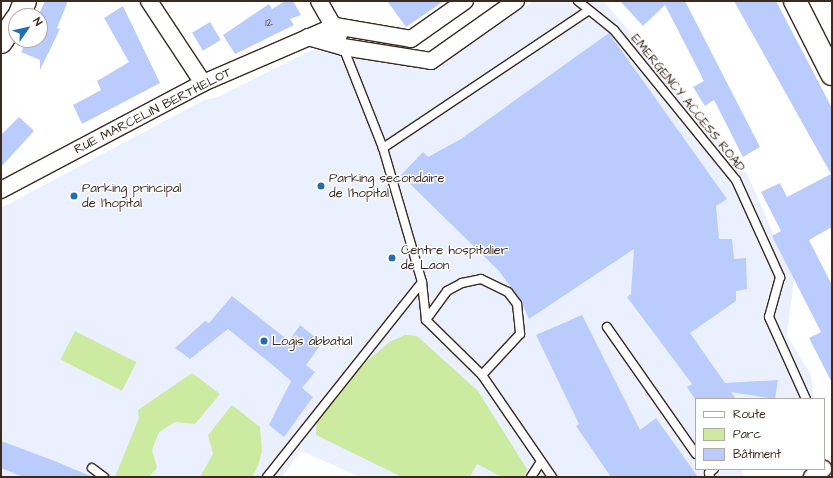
<!DOCTYPE html>
<meta charset="utf-8">
<style>
body{margin:0}
#map{position:relative;width:833px;height:478px;overflow:hidden;background:#fff;font-family:"Architects Daughter",sans-serif}
div>[style]{position:absolute}
.built>*{inset:0;background:#eaf0fe}
.green>*{inset:0;background:#cdeaa1;transform-origin:0 0}
.building>*{inset:0;background:#b9ccfc;transform-origin:0 0}
.roads{filter:drop-shadow(1px 0 #3b2a1e) drop-shadow(-1px 0 #3b2a1e) drop-shadow(0 1px #3b2a1e) drop-shadow(0 -1px #3b2a1e)}
.lane>*{height:8px;margin:-4px;padding:0 4px;transform-origin:4px;border-radius:4px;background:#fff}
.street>*{height:16px;margin:-8px;padding:0 8px;transform-origin:8px;border-radius:8px;background:#fff}
.secondary>*{height:22px;margin:-11px;padding:0 11px;transform-origin:11px;border-radius:11px;background:#fff}
.dots>*{width:11px;height:11px;translate:-50% -50%;box-sizing:border-box;border:2px solid #fff;border-radius:50%}
span{translate:-50% -50%;white-space:nowrap;text-align:center;line-height:1.15;-webkit-text-stroke:3px #fff;paint-order:stroke}
.number-label{font-size:11px;color:#5a5256}
.number-label span{-webkit-text-stroke-width:0}
.street-label{font-size:13px;color:#3b2a1e}
.poi-label{font-size:13px;color:#3b2a1e}
.left{translate:0 -50%;text-align:left}
.frame{position:absolute;inset:0;border:2px solid #3b2a1e;pointer-events:none}
.legend{position:absolute;left:695px;top:398px;width:130px;height:72px;box-sizing:border-box;background:#fff;border:1px solid #b1aaa5;margin:0;padding:5px 7px;list-style:none;font-size:12px;color:#3b2a1e}
.legend li{display:flex;align-items:center;gap:8px;height:20px}
.legend b{width:20px;border:1px solid #b1aaa5}
.north{position:absolute;left:8px;top:8px;width:40px;height:40px;box-sizing:border-box;background:#fff;border:1px solid #b1aaa5;border-radius:50%;rotate:56deg;font-size:11px;font-weight:700;line-height:16px;text-align:center;color:#3b2a1e}
.north::after{content:'';display:block;margin:auto;width:14px;height:18px;background:#1f6fb2;clip-path:polygon(50% 0,100% 100%,50% 72%,0 100%)}
</style>
<div id="map">
<div class="built">
<div style="clip-path:polygon(533px 1px,604px 1px,747px 174px,794px 280px,787px 336px,811px 375px,814px 399px,696px 399px,696px 469px,740px 469px,746px 477px,360px 477px,301px 451px,282px 477px,1px 477px,1px 208px,204px 100px,218px 97px,312px 50px,434px 70px)"></div>
</div>
<div class="green">
<div style="left:75px;top:331px;width:69px;height:32px;rotate:27deg"></div>
<div style="clip-path:polygon(405px 335px,417px 336px,478px 391px,527px 469px,524px 477px,502px 477px,477px 464px,470px 477px,402px 477px,316px 435px,317px 418px,340px 390px,368px 360px,391px 341px)"></div>
<div style="clip-path:polygon(192px 373px,220px 394px,195px 424px,175px 422px,159px 432px,152px 450px,157px 468px,149px 477px,115px 477px,139px 418px,138px 410px)"></div>
<div style="clip-path:polygon(232px 405px,260px 427px,262px 451px,258px 466px,252px 477px,200px 477px,213px 454px,208px 435px)"></div>
</div>
<div class="building">
<div style="clip-path:polygon(45px 1px,68px 1px,57px 28px,60px 29px,40px 70px,40px 60px,21px 52px,27px 40px,40px 40px,40px 12px)"></div>
<div style="clip-path:polygon(285px 1px,293px 1px,301px 15px,290px 19px,294px 25px,235px 54px,223px 35px,269px 4px,272px 9px)"></div>
<div style="clip-path:polygon(387px 1px,444px 1px,406px 27px)"></div>
<div style="clip-path:polygon(620px 1px,685px 1px,760px 147px,743px 157px,714px 100px,705px 106px,693px 87px,704px 81px,665px 5px,643px 26px)"></div>
<div style="clip-path:polygon(734px 1px,776px 1px,832px 108px,832px 227px,809px 240px,832px 285px,832px 383px,809px 338px,821px 332px,772px 236px,781px 231px,761px 192px,780px 183px,787px 197px,831px 174px)"></div>
<div style="clip-path:polygon(123px 6px,160px 83px,82px 124px,73px 105px,101px 90px,97px 81px,129px 62px,104px 18px)"></div>
<div style="left:210px;top:22px;width:21px;height:21px;rotate:59deg"></div>
<div style="clip-path:polygon(609px 33px,727px 199px,716px 206px,719px 239px,732px 239px,734px 259px,746px 258px,747px 289px,736px 291px,736px 301px,690px 333px,725px 383px,778px 380px,775px 399px,731px 392px,736px 399px,695px 399px,687px 387px,692px 384px,627px 297px,631px 294px,634px 249px,529px 319px,521px 301px,499px 271px,401px 175px,423px 152px,428px 157px,461px 139px)"></div>
<div style="clip-path:polygon(19px 117px,34px 131px,1px 167px,1px 135px)"></div>
<div style="clip-path:polygon(232px 296px,289px 341px,300px 325px,322px 343px,306px 365px,315px 372px,302px 388px,313px 397px,284px 437px,269px 425px,291px 381px,275px 367px,228px 329px,190px 359px,175px 348px,205px 321px,209px 323px)"></div>
<div style="clip-path:polygon(582px 315px,640px 430px,656px 418px,698px 477px,611px 477px,576px 426px,579px 424px,536px 335px)"></div>
<div style="clip-path:polygon(1px 441px,52px 460px,93px 477px,23px 477px,1px 468px)"></div>
</div>
<div class="roads">
<div class="lane">
<div style="left:578px;top:1px;width:46px;rotate:38.9deg"></div>
<div style="left:614px;top:30px;width:193px;rotate:50.9deg"></div>
<div style="left:736px;top:180px;width:107px;rotate:65.6deg"></div>
<div style="left:780px;top:277px;width:41px;rotate:105.4deg"></div>
<div style="left:769px;top:317px;width:90px;rotate:65.7deg"></div>
<div style="left:343px;top:47px;width:109px;rotate:68.4deg"></div>
<div style="left:383px;top:148px;width:140px;rotate:73.8deg"></div>
<div style="left:422px;top:282px;width:38px;rotate:84deg"></div>
<div style="left:426px;top:320px;width:78px;rotate:44.5deg"></div>
<div style="left:482px;top:375px;width:124px;rotate:55.5deg"></div>
<div style="left:383px;top:148px;width:247px;rotate:-33.8deg"></div>
<div style="left:426px;top:320px;width:36px;rotate:-54deg"></div>
<div style="left:447px;top:291px;width:17px;rotate:-28deg"></div>
<div style="left:462px;top:283px;width:19px;rotate:-12deg"></div>
<div style="left:481px;top:279px;width:30px;rotate:26deg"></div>
<div style="left:508px;top:292px;width:15px;rotate:53deg"></div>
<div style="left:517px;top:304px;width:30px;rotate:84deg"></div>
<div style="left:520px;top:334px;width:56px;rotate:132.8deg"></div>
<div style="left:607px;top:327px;width:155px;rotate:55deg"></div>
<div style="left:92px;top:468px;width:15px;rotate:37deg"></div>
<div style="left:267px;top:477px;width:249px;rotate:-51.5deg"></div>
<div style="left:531px;top:477px;width:17px;rotate:-57deg"></div>
<div style="left:710px;top:477px;width:4px;rotate:-104deg"></div>
<div style="left:709px;top:473px;width:6px;rotate:-39deg"></div>
</div>
<div class="street">
<div style="left:149px;top:1px;width:98px;rotate:56.6deg"></div>
<div style="left:319px;top:1px;width:40px;rotate:60.3deg"></div>
<div style="left:308px;top:37px;width:36px;rotate:16deg"></div>
<div style="left:343px;top:47px;width:89px;rotate:9deg"></div>
<div style="left:431px;top:61px;width:104px;rotate:-35.2deg"></div>
<div style="left:1px;top:190px;width:229px;rotate:-27.9deg"></div>
<div style="left:203px;top:83px;width:144px;rotate:-23.4deg"></div>
<div style="left:335px;top:26px;width:77px;rotate:9.7deg"></div>
<div style="left:411px;top:39px;width:66px;rotate:-35.1deg"></div>
<div style="left:812px;top:477px;width:14px;rotate:-36deg"></div>
</div>
<div class="secondary">
<div style="left:795px;top:1px;width:82px;rotate:63.1deg"></div>
<div style="left:19px;top:16px;width:16px;rotate:-68deg"></div>
<div style="left:1px;top:42px;width:27px;rotate:-56deg"></div>
</div>
</div>
<div class="dots">
<div style="left:321px;top:186px;background:#1f6fb2"></div>
<div style="left:74px;top:196px;background:#1f6fb2"></div>
<div style="left:392px;top:258px;background:#1f6fb2"></div>
<div style="left:264px;top:341px;background:#1f6fb2"></div>
</div>
<div class="number-label">
<span style="left:269px;top:23px">12</span>
</div>
<div class="street-label">
<span style="left:688px;top:103px;rotate:51deg">EMERGENCY ACCESS ROAD</span>
<span style="left:153px;top:111px;rotate:-27deg">RUE MARCELIN BERTHELOT</span>
</div>
<div class="poi-label">
<span class="left" style="left:329px;top:186px">Parking secondaire<br>de l'hopital</span>
<span class="left" style="left:82px;top:196px">Parking principal<br>de l'hopital</span>
<span class="left" style="left:401px;top:258px">Centre hospitalier<br>de Laon</span>
<span class="left" style="left:272px;top:341px">Logis abbatial</span>
</div>
<div class="frame"></div>
<ul class="legend">
<li><b style="height:5px;background:#fff"></b>Route</li>
<li><b style="height:11px;background:#cdeaa1"></b>Parc</li>
<li><b style="height:11px;background:#b9ccfc"></b>Bâtiment</li>
</ul>
<div class="north">N</div>
</div>
